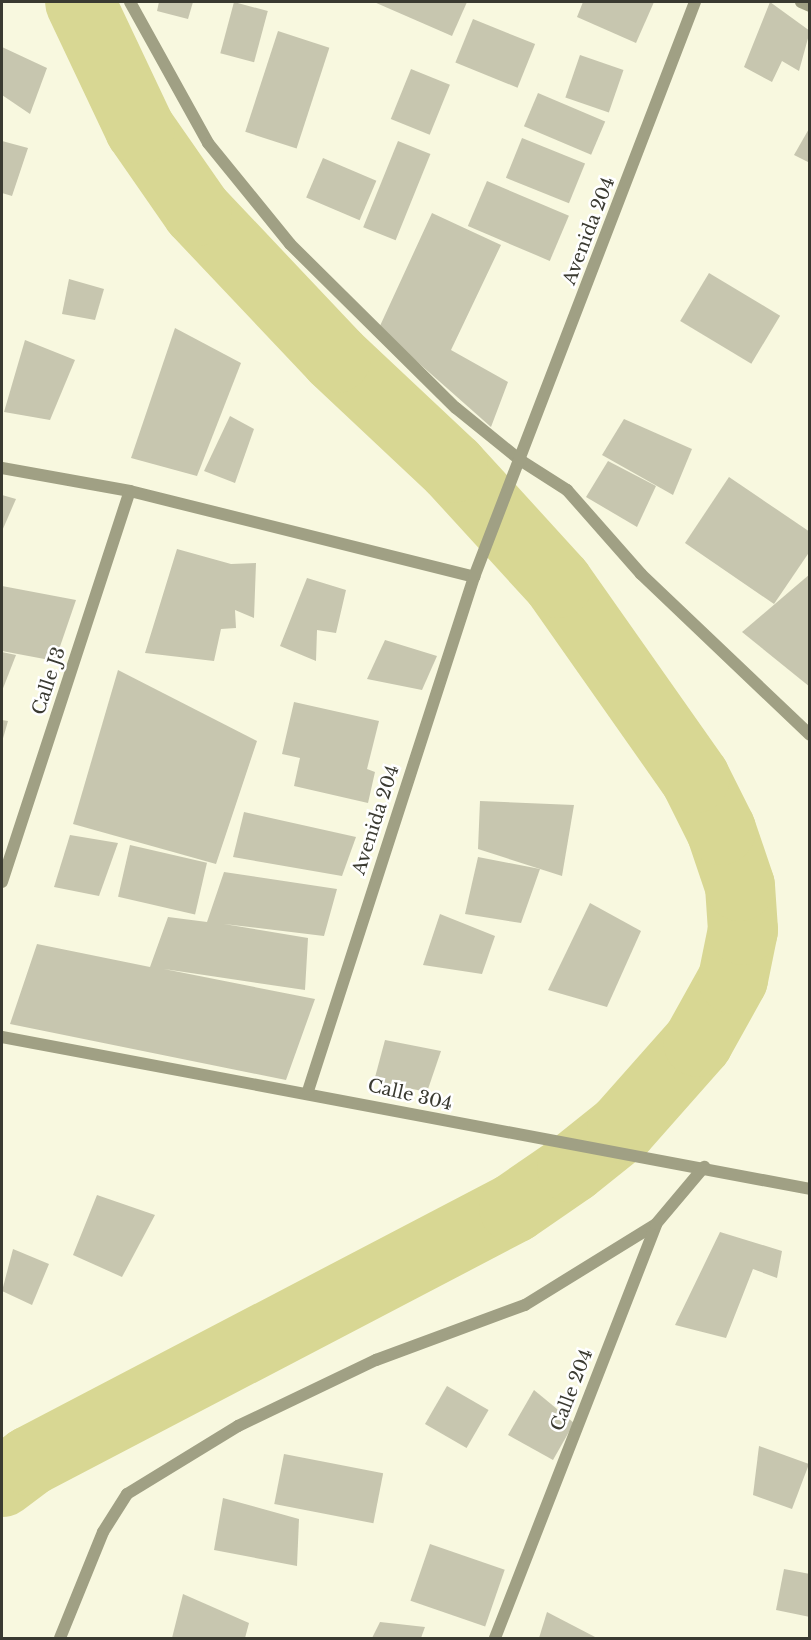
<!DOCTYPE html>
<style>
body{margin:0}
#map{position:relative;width:811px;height:1640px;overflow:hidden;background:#f8f8df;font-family:"Libre Baskerville",serif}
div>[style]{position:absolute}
.river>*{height:70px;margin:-35px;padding:0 35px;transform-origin:35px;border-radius:35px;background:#d8d793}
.building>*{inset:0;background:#c7c6af;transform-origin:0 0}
.lane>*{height:12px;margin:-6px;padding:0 6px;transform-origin:6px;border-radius:6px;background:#a0a084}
.street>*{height:12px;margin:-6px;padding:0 6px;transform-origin:6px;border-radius:6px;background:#a0a084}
span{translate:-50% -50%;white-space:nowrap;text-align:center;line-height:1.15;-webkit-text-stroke:5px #fff;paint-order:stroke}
.street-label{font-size:18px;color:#3a3a31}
.frame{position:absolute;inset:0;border:3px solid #3a3a31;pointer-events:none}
</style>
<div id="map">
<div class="river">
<div style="left:2px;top:1482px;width:35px;rotate:-37deg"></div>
<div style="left:30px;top:1461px;width:546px;rotate:-27.6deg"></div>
<div style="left:514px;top:1208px;width:70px;rotate:-34.6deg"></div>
<div style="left:572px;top:1168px;width:64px;rotate:-38.7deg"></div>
<div style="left:622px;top:1128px;width:115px;rotate:-48.5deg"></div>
<div style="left:698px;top:1042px;width:72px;rotate:-60.9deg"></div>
<div style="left:733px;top:979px;width:50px;rotate:-78.5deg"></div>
<div style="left:743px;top:930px;width:44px;rotate:-93.9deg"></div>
<div style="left:740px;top:886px;width:59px;rotate:-108.7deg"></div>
<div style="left:721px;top:830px;width:58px;rotate:-116.6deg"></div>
<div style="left:695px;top:778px;width:238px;rotate:-125.1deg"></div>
<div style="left:558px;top:583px;width:156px;rotate:-132.4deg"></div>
<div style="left:453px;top:468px;width:161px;rotate:-136.8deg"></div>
<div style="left:336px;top:358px;width:202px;rotate:-133.4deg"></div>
<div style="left:197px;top:211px;width:100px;rotate:-124.8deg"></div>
<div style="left:140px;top:129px;width:140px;rotate:-115.3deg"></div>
</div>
<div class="building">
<div style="clip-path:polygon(159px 2px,193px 2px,188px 19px,157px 11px)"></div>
<div style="left:234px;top:2px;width:35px;height:53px;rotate:15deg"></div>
<div style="clip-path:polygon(374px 2px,467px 2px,452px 36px)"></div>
<div style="clip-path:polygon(583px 2px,654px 2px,636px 43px,577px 17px)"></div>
<div style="clip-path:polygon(770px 2px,810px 31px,799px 71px,782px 61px,772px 82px,744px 67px)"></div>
<div style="left:473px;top:19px;width:67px;height:47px;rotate:22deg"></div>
<div style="left:278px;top:31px;width:54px;height:106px;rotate:18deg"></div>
<div style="clip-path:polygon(2px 47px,47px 68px,30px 114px,2px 95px)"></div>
<div style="left:580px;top:55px;width:46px;height:45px;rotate:19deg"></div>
<div style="left:411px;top:69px;width:42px;height:54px;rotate:22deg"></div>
<div style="left:538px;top:93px;width:73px;height:36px;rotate:23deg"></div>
<div style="clip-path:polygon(810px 127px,810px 163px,794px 155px)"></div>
<div style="left:522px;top:138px;width:68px;height:43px;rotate:22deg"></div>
<div style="clip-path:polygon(2px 141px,28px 148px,12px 196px,2px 193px)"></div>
<div style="left:398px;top:141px;width:35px;height:93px;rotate:22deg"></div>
<div style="left:323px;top:158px;width:58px;height:43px;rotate:23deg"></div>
<div style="left:487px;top:181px;width:89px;height:49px;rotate:23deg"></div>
<div style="clip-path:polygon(432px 213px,501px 245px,451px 350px,508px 382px,491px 427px,379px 328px)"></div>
<div style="left:709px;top:273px;width:83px;height:56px;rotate:31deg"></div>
<div style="clip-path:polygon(69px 279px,104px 289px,95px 320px,62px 314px)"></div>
<div style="clip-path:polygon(175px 328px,241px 363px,197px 476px,131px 458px)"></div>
<div style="clip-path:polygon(25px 340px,75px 360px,50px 420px,4px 412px)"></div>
<div style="clip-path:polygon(230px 416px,254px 429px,235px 483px,204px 471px)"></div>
<div style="clip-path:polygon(624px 419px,692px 449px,673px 495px,602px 455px)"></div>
<div style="clip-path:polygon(608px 461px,656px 486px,637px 527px,586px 497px)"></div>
<div style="clip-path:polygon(729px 477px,810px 532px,810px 551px,774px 604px,685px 543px)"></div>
<div style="clip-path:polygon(2px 495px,16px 499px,2px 531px)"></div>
<div style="clip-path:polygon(177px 549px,231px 564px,256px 563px,254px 618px,235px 610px,236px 628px,221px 629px,214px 661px,145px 653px)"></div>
<div style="clip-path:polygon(810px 574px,810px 687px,742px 632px)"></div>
<div style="clip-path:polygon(307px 578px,346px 590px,336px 633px,317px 630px,316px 661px,280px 646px)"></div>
<div style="clip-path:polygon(2px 586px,76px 600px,55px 661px,2px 651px)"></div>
<div style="clip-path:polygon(385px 640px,437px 656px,422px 690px,367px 679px)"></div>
<div style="clip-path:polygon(2px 652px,16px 655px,2px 691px)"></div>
<div style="clip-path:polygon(118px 670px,257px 741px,216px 864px,73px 824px)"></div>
<div style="clip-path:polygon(294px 702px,379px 721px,367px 769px,375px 772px,368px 803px,294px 786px,300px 758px,282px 754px)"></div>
<div style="clip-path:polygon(2px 720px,8px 721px,2px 742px)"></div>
<div style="clip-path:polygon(480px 801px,574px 805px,562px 876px,478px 849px)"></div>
<div style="clip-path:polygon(244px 812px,356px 837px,342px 876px,233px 857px)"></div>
<div style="clip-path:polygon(70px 835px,118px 843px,99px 896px,54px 887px)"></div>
<div style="left:130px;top:845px;width:79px;height:53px;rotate:13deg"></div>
<div style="clip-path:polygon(478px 857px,540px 869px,521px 923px,465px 914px)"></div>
<div style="clip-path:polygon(224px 872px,337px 889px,324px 936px,224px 924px,308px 938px,305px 990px,164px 969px,315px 999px,286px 1080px,10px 1024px,37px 944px,150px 967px,168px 917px,207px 922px)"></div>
<div style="clip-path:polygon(590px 903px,641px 931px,607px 1007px,548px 990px)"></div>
<div style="clip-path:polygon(440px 914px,495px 936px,482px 974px,423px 965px)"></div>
<div style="clip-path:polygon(385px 1040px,441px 1051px,427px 1092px,374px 1081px)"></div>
<div style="clip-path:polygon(97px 1195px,155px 1215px,122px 1277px,73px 1255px)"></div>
<div style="clip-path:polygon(720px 1232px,782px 1251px,777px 1278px,753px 1269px,726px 1338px,675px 1325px)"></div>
<div style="clip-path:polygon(13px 1249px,49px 1264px,32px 1305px,2px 1291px)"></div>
<div style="left:447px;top:1386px;width:48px;height:44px;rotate:30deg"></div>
<div style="clip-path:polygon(534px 1390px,574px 1423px,553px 1460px,508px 1435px)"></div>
<div style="clip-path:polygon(759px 1446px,809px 1464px,792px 1509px,753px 1495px)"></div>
<div style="left:284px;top:1454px;width:101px;height:51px;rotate:11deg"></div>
<div style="clip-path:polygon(223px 1498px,299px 1519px,297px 1566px,214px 1550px)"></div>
<div style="left:430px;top:1544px;width:79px;height:60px;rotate:19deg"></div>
<div style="clip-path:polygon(784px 1569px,810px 1574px,810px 1617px,776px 1610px)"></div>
<div style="clip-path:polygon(183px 1594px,249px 1623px,245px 1638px,172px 1638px)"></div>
<div style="clip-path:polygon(547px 1612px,597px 1638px,539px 1638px)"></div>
<div style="clip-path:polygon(380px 1622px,425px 1627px,421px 1638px,372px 1638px)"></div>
</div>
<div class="lane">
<div style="left:130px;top:2px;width:161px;rotate:61deg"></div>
<div style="left:208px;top:143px;width:130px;rotate:50.9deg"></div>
<div style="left:290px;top:244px;width:233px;rotate:44.7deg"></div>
<div style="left:456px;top:408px;width:82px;rotate:39.1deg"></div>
</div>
<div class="street">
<div style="left:801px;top:2px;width:10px;rotate:24deg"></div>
<div style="left:520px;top:460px;width:56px;rotate:32.6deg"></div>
<div style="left:567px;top:490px;width:112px;rotate:48.6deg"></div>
<div style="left:641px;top:574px;width:233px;rotate:43.6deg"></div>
<div style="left:2px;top:468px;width:130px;rotate:10.2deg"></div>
<div style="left:130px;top:491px;width:355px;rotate:14deg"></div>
<div style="left:2px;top:882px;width:411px;rotate:-71.9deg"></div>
<div style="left:2px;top:1037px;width:822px;rotate:10.65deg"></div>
<div style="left:308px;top:1091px;width:540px;rotate:-72.1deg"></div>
<div style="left:474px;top:577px;width:616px;rotate:-68.98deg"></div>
<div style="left:60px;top:1638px;width:114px;rotate:-67.9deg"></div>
<div style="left:103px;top:1532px;width:45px;rotate:-57.7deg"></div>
<div style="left:127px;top:1494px;width:130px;rotate:-31.5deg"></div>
<div style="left:238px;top:1426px;width:153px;rotate:-25.6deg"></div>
<div style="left:376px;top:1360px;width:159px;rotate:-20.3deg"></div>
<div style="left:525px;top:1305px;width:154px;rotate:-31.7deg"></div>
<div style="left:495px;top:1638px;width:444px;rotate:-68.7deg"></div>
<div style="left:656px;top:1224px;width:75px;rotate:-49.9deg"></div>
</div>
<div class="street-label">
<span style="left:589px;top:231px;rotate:-69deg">Avenida 204</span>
<span style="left:49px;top:681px;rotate:-72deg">Calle J3</span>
<span style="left:376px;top:820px;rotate:-72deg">Avenida 204</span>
<span style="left:410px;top:1095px;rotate:13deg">Calle 304</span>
<span style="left:572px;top:1390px;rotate:-69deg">Calle 204</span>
</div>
<div class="frame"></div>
</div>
